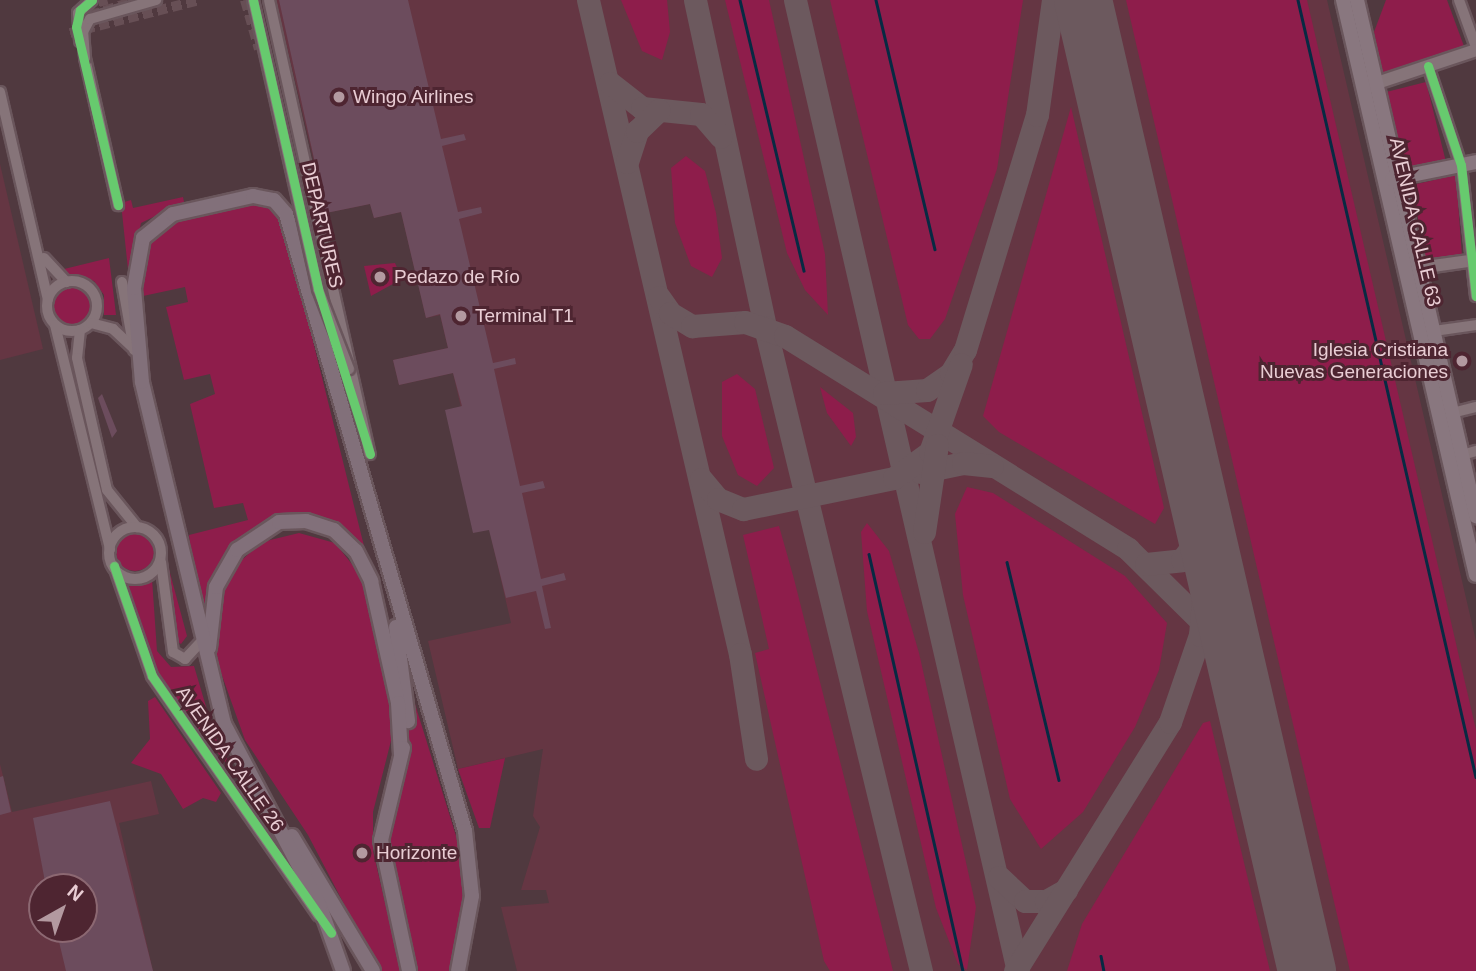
<!DOCTYPE html>
<meta charset="utf-8">
<style>
body{margin:0}
#map{position:relative;width:1476px;height:971px;overflow:hidden;background:#50393f;font-family:Helvetica,sans-serif}
div>[style]{position:absolute}
.built>*{inset:0;background:#653643}
.green>*{inset:0;background:#8e1d4b;transform-origin:0 0}
.round{border-radius:50%}
.stream>*{height:2.5px;margin:-1.25px;padding:0 1.25px;transform-origin:1.25px;border-radius:1.25px;background:#072a43}
.taxiway>*{height:23px;margin:-11.5px;padding:0 11.5px;transform-origin:11.5px;border-radius:11.5px;background:#6c595e}
.runway>*{height:58px;margin:-29px;padding:0 29px;transform-origin:29px;border-radius:29px;background:#6c595e}
.building>*{inset:0;background:#6c4c5d}
.minor-tunnel>*{height:10px;margin-top:-5px;transform-origin:0;background:repeating-linear-gradient(90deg,#674f55 0 10px,transparent 0 15px)}
.roads{filter:drop-shadow(2px 0 #6a565c) drop-shadow(-2px 0 #6a565c) drop-shadow(0 2px #6a565c) drop-shadow(0 -2px #6a565c)}
.minor>*{height:10px;margin:-5px;padding:0 5px;transform-origin:5px;border-radius:5px;background:#867479}
.minor>.ring{margin:-5px;padding:0;box-sizing:content-box;background:none;border:10px solid #867479;border-radius:50%}
.tertiary>*{height:12px;margin:-6px;padding:0 6px;transform-origin:6px;border-radius:6px;background:#867479}
.secondary>*{height:14px;margin:-7px;padding:0 7px;transform-origin:7px;border-radius:7px;background:#89777f}
.primary>*{height:14px;margin:-7px;padding:0 7px;transform-origin:7px;border-radius:7px;background:#82707a}
.bridges{filter:drop-shadow(2px 0 #6a565c) drop-shadow(-2px 0 #6a565c) drop-shadow(0 2px #6a565c) drop-shadow(0 -2px #6a565c)}
.minor-bridge>*{height:10px;margin:-5px;padding:0 5px;transform-origin:5px;border-radius:5px;background:#867479}
.cycleway>*{height:9px;margin:-4.5px;padding:0 4.5px;transform-origin:4.5px;border-radius:4.5px;background:#67ca6e}
.dots>*{width:19px;height:19px;translate:-50% -50%;box-sizing:border-box;border:4px solid #4e2531;border-radius:50%}
span{translate:-50% -50%;white-space:nowrap;text-align:center;line-height:1.15;-webkit-text-stroke:6px #4e2531;paint-order:stroke}
.poi-label{font-size:19px;color:#e9cdd4}
.left{translate:0 -50%;text-align:left}
.right{translate:-100% -50%;text-align:right}
.street-label{font-size:19px;color:#e9cdd4}
.north{position:absolute;left:28px;top:873px;width:70px;height:70px;box-sizing:border-box;background:#4e2531;border:2px solid #8c6872;border-radius:50%;rotate:40deg;font-size:19px;font-weight:700;line-height:28px;text-align:center;color:#e9cdd4}
.north::after{content:'';display:block;margin:auto;width:24px;height:32px;background:#b399a0;clip-path:polygon(50% 0,100% 100%,50% 72%,0 100%)}
</style>
<div id="map">
<div class="built">
<div style="clip-path:polygon(276px 0,1327px 0,1476px 641px,1476px 971px,517px 971px,501px 907px,549px 903px,546px 890px,521px 890px,540px 827px,533px 816px,543px 749px,458px 769px,428px 641px,511px 623px,453px 373px,399px 385px,393px 360px,448px 348px,440px 315px,426px 318px,401px 212px,374px 218px,370px 204px,326px 213px)"></div>
<div style="clip-path:polygon(0 164px,43px 349px,0 360px)"></div>
<div style="clip-path:polygon(evenodd,0 764px,12px 812px,151px 781px,159px 814px,119px 823px,153px 971px,0 971px,0 764px,42px 887px,84px 887px,84px 929px,42px 929px,42px 887px)"></div>
</div>
<div class="green">
<div style="clip-path:polygon(621px 0,667px 0,670px 32px,662px 60px,642px 51px)"></div>
<div style="clip-path:polygon(725px 0,769px 0,825px 254px,828px 315px,805px 290px,787px 253px)"></div>
<div style="clip-path:polygon(830px 0,1023px 0,997px 169px,945px 319px,930px 339px,919px 339px,908px 325px)"></div>
<div style="clip-path:polygon(1126px 0,1307px 0,1476px 730px,1476px 971px,1350px 971px)"></div>
<div style="clip-path:polygon(1386px 0,1447px 0,1465px 49px,1382px 75px,1374px 32px)"></div>
<div style="left:1426px;top:82px;width:80px;height:41px;rotate:76deg"></div>
<div style="clip-path:polygon(1071px 107px,1164px 508px,1155px 524px,999px 432px,983px 416px)"></div>
<div style="clip-path:polygon(686px 156px,705px 171px,716px 213px,722px 258px,712px 277px,691px 266px,675px 223px,671px 168px)"></div>
<div style="clip-path:polygon(1456px 175px,1462px 256px,1425px 259px,1412px 185px)"></div>
<div style="clip-path:polygon(183px 197px,184px 202px,141px 223px,129px 279px,121px 203px,131px 200px,133px 208px)"></div>
<div style="clip-path:polygon(249px 202px,281px 213px,367px 558px,339px 528px,265px 523px,234px 545px,211px 585px,200px 629px,189px 535px,248px 520px,243px 503px,214px 508px,190px 404px,215px 394px,210px 374px,184px 380px,166px 307px,188px 302px,185px 287px,143px 296px,143px 268px,150px 241px,172px 222px)"></div>
<div style="clip-path:polygon(109px 258px,114px 298px,116px 315px,104px 315px,104px 295px,94px 281px,56px 271px)"></div>
<div style="clip-path:polygon(395px 263px,402px 279px,371px 296px,364px 266px)"></div>
<div class="round" style="left:53px;top:287px;width:38px;height:38px"></div>
<div style="clip-path:polygon(737px 374px,755px 389px,774px 468px,757px 486px,738px 475px,722px 436px,722px 382px)"></div>
<div style="clip-path:polygon(820px 387px,853px 413px,856px 437px,851px 446px,827px 413px)"></div>
<div style="clip-path:polygon(967px 487px,993px 493px,1125px 576px,1167px 623px,1159px 670px,1135px 727px,1083px 812px,1041px 849px,1010px 799px,963px 595px,955px 514px)"></div>
<div style="clip-path:polygon(867px 523px,889px 551px,919px 653px,976px 907px,967px 970px,958px 964px,936px 908px,867px 611px,861px 532px)"></div>
<div style="clip-path:polygon(779px 526px,794px 579px,893px 971px,830px 971px,824px 961px,755px 653px,769px 649px,743px 535px)"></div>
<div style="clip-path:polygon(299px 533px,335px 543px,367px 583px,397px 717px,373px 812px,373px 851px,401px 971px,379px 971px,308px 835px,245px 740px,220px 670px,215px 646px,220px 592px,234px 567px,262px 542px)"></div>
<div class="round" style="left:116px;top:533px;width:38px;height:38px"></div>
<div style="clip-path:polygon(167px 562px,187px 636px,181px 644px,175px 640px)"></div>
<div style="clip-path:polygon(152px 579px,157px 651px,171px 667px,194px 666px,215px 737px,238px 778px,172px 696px,142px 643px,121px 581px)"></div>
<div style="clip-path:polygon(155px 697px,221px 793px,216px 802px,203px 798px,183px 809px,161px 774px,131px 763px,150px 739px,148px 701px)"></div>
<div style="clip-path:polygon(414px 701px,467px 871px,453px 971px,416px 971px,385px 840px)"></div>
<div style="clip-path:polygon(1210px 721px,1270px 971px,1067px 971px,1082px 924px,1203px 723px)"></div>
<div style="clip-path:polygon(505px 758px,490px 828px,479px 828px,458px 769px)"></div>
</div>
<div class="stream">
<div style="left:740px;top:0;width:278px;rotate:76.7deg"></div>
<div style="left:876px;top:0;width:256px;rotate:76.7deg"></div>
<div style="left:1298px;top:0;width:797px;rotate:77.1deg"></div>
<div style="left:869px;top:554px;width:427px;rotate:77.3deg"></div>
<div style="left:1007px;top:562px;width:224px;rotate:76.6deg"></div>
<div style="left:1101px;top:956px;width:15px;rotate:79deg"></div>
</div>
<div class="taxiway">
<div style="left:588px;top:0;width:671px;rotate:76.92deg"></div>
<div style="left:740px;top:654px;width:106px;rotate:81.3deg"></div>
<div style="left:695px;top:0;width:334px;rotate:77.9deg"></div>
<div style="left:765px;top:327px;width:663px;rotate:76.38deg"></div>
<div style="left:795px;top:0;width:996px;rotate:77.07deg"></div>
<div style="left:610px;top:83px;width:41px;rotate:38deg"></div>
<div style="left:642px;top:108px;width:59px;rotate:5.8deg"></div>
<div style="left:701px;top:114px;width:30px;rotate:49deg"></div>
<div style="left:627px;top:162px;width:33px;rotate:-72deg"></div>
<div style="left:637px;top:131px;width:30px;rotate:-44deg"></div>
<div style="left:659px;top:297px;width:19px;rotate:55deg"></div>
<div style="left:670px;top:313px;width:26px;rotate:31deg"></div>
<div style="left:692px;top:326px;width:53px;rotate:-4.3deg"></div>
<div style="left:745px;top:322px;width:42px;rotate:19.3deg"></div>
<div style="left:785px;top:336px;width:404px;rotate:31.8deg"></div>
<div style="left:1128px;top:549px;width:104px;rotate:44.6deg"></div>
<div style="left:1202px;top:622px;width:110px;rotate:64.6deg"></div>
<div style="left:884px;top:393px;width:43px;rotate:-4deg"></div>
<div style="left:927px;top:390px;width:29px;rotate:-35deg"></div>
<div style="left:951px;top:373px;width:27px;rotate:-59deg"></div>
<div style="left:965px;top:350px;width:246px;rotate:-73deg"></div>
<div style="left:1037px;top:115px;width:116px;rotate:-82.1deg"></div>
<div style="left:920px;top:472px;width:44px;rotate:-11.8deg"></div>
<div style="left:963px;top:463px;width:29px;rotate:6deg"></div>
<div style="left:701px;top:479px;width:26px;rotate:50deg"></div>
<div style="left:718px;top:499px;width:27px;rotate:22deg"></div>
<div style="left:743px;top:509px;width:154px;rotate:-11.6deg"></div>
<div style="left:894px;top:478px;width:44px;rotate:-35.8deg"></div>
<div style="left:930px;top:452px;width:93px;rotate:-70.6deg"></div>
<div style="left:924px;top:532px;width:88px;rotate:-81.5deg"></div>
<div style="left:1146px;top:564px;width:36px;rotate:-6deg"></div>
<div style="left:1182px;top:560px;width:38px;rotate:-53deg"></div>
<div style="left:999px;top:877px;width:35px;rotate:43deg"></div>
<div style="left:1025px;top:901px;width:21px"></div>
<div style="left:1046px;top:901px;width:23px;rotate:-29deg"></div>
<div style="left:1015px;top:971px;width:293px;rotate:-58.1deg"></div>
<div style="left:1170px;top:722px;width:92px;rotate:-71deg"></div>
<div style="left:1200px;top:635px;width:93px;rotate:-85.1deg"></div>
</div>
<div class="runway">
<div style="left:1083px;top:0;width:997px;rotate:77.01deg"></div>
</div>
<div class="building">
<div style="clip-path:polygon(279px 0,408px 0,441px 139px,464px 134px,466px 140px,442px 146px,458px 212px,481px 207px,482px 213px,459px 219px,493px 363px,515px 358px,516px 364px,494px 369px,520px 486px,543px 481px,545px 488px,522px 493px,541px 579px,564px 573px,566px 580px,542px 586px,551px 628px,545px 629px,536px 591px,506px 598px,489px 530px,473px 533px,445px 410px,462px 406px,453px 373px,399px 385px,393px 360px,448px 348px,440px 314px,426px 318px,401px 212px,374px 218px,370px 204px,326px 213px)"></div>
<div style="clip-path:polygon(102px 394px,117px 431px,112px 438px,98px 398px)"></div>
<div style="clip-path:polygon(3px 776px,11px 812px,0 815px,0 777px)"></div>
<div style="clip-path:polygon(110px 801px,153px 971px,66px 971px,56px 929px,84px 929px,84px 887px,46px 887px,33px 818px)"></div>
</div>
<div class="minor-tunnel">
<div style="left:245px;top:0;width:51px;rotate:74.1deg"></div>
<div style="left:84px;top:6px;width:24px;rotate:-15deg"></div>
<div style="left:76px;top:20px;width:65px;rotate:-17.9deg"></div>
<div style="left:70px;top:33px;width:133px;rotate:-14.3deg"></div>
<div style="left:330px;top:328px;width:45px;rotate:78.4deg"></div>
</div>
<div class="roads">
<div class="minor">
<div style="left:269px;top:0;width:465px;rotate:77.5deg"></div>
<div style="left:1459px;top:0;width:50px;rotate:70.1deg"></div>
<div style="left:85px;top:58px;width:151px;rotate:77.3deg"></div>
<div style="left:1428px;top:66px;width:104px;rotate:71.6deg"></div>
<div style="left:1461px;top:165px;width:132px;rotate:83.5deg"></div>
<div style="left:0;top:92px;width:213px;rotate:77deg"></div>
<div style="left:44px;top:258px;width:33px;rotate:47deg"></div>
<div class="ring" style="left:47px;top:281px;width:40px;height:40px"></div>
<div style="left:122px;top:282px;width:69px;rotate:80deg"></div>
<div style="left:91px;top:323px;width:23px;rotate:15deg"></div>
<div style="left:113px;top:329px;width:26px;rotate:43deg"></div>
<div style="left:55px;top:325px;width:231px;rotate:76.2deg"></div>
<div style="left:80px;top:330px;width:28px;rotate:96deg"></div>
<div style="left:77px;top:358px;width:135px;rotate:77.2deg"></div>
<div style="left:107px;top:490px;width:48px;rotate:51deg"></div>
<div style="left:1434px;top:331px;width:42px;rotate:-8.1deg"></div>
<div style="left:1452px;top:413px;width:25px;rotate:-14deg"></div>
<div style="left:1462px;top:455px;width:15px;rotate:-16deg"></div>
<div class="ring" style="left:109px;top:527px;width:42px;height:42px"></div>
<div style="left:161px;top:562px;width:91px;rotate:82.4deg"></div>
<div style="left:173px;top:652px;width:14px;rotate:30deg"></div>
<div style="left:185px;top:659px;width:22px;rotate:-47deg"></div>
<div style="left:114px;top:566px;width:116px;rotate:70.9deg"></div>
<div style="left:152px;top:676px;width:292px;rotate:55.2deg"></div>
</div>
<div class="tertiary">
<div style="left:1368px;top:86px;width:114px;rotate:-18.4deg"></div>
<div style="left:1419px;top:268px;width:58px;rotate:-8deg"></div>
</div>
<div class="secondary">
<div style="left:1343px;top:0;width:590px;rotate:76.98deg"></div>
<div style="left:1357px;top:0;width:530px;rotate:77.01deg"></div>
<div style="left:1392px;top:179px;width:86px;rotate:-11.4deg"></div>
</div>
<div class="primary">
<div style="left:396px;top:627px;width:95px;rotate:82.7deg"></div>
<div style="left:209px;top:648px;width:61px;rotate:-83.5deg"></div>
<div style="left:216px;top:587px;width:43px;rotate:-60.4deg"></div>
<div style="left:237px;top:550px;width:50px;rotate:-33.7deg"></div>
<div style="left:279px;top:522px;width:27px;rotate:-2deg"></div>
<div style="left:306px;top:521px;width:29px;rotate:18deg"></div>
<div style="left:334px;top:530px;width:30px;rotate:44deg"></div>
<div style="left:356px;top:551px;width:34px;rotate:63deg"></div>
<div style="left:371px;top:581px;width:125px;rotate:77.5deg"></div>
<div style="left:398px;top:703px;width:52px;rotate:86.7deg"></div>
<div style="left:403px;top:748px;width:95px;rotate:103.4deg"></div>
<div style="left:381px;top:840px;width:134px;rotate:77.9deg"></div>
<div style="left:292px;top:836px;width:157px;rotate:59deg"></div>
<div style="left:343px;top:971px;width:69px;rotate:-109.5deg"></div>
<div style="left:320px;top:906px;width:206px;rotate:-117.8deg"></div>
<div style="left:224px;top:724px;width:352px;rotate:-103.5deg"></div>
<div style="left:142px;top:382px;width:94px;rotate:-94.9deg"></div>
<div style="left:134px;top:288px;width:51px;rotate:-79.8deg"></div>
<div style="left:143px;top:238px;width:38px;rotate:-39deg"></div>
<div style="left:173px;top:214px;width:82px;rotate:-12.7deg"></div>
<div style="left:253px;top:196px;width:21px;rotate:11deg"></div>
<div style="left:274px;top:200px;width:18px;rotate:49deg"></div>
<div style="left:286px;top:214px;width:642px;rotate:73.82deg"></div>
<div style="left:465px;top:831px;width:65px;rotate:83.9deg"></div>
<div style="left:472px;top:896px;width:76px;rotate:100.6deg"></div>
</div>
</div>
<div class="bridges">
<div class="minor-bridge">
<div style="left:253px;top:0;width:296px;rotate:77.3deg"></div>
<div style="left:318px;top:289px;width:86px;rotate:68.8deg"></div>
<div style="left:80px;top:41px;width:28px;rotate:-94deg"></div>
<div style="left:78px;top:13px;width:19px;rotate:-43deg"></div>
<div style="left:85px;top:58px;width:26px;rotate:-94deg"></div>
<div style="left:83px;top:32px;width:15px;rotate:-62deg"></div>
<div style="left:90px;top:19px;width:69px;rotate:-16.1deg"></div>
</div>
</div>
<div class="cycleway">
<div style="left:92px;top:0;width:16px;rotate:140deg"></div>
<div style="left:80px;top:10px;width:17px;rotate:103deg"></div>
<div style="left:76px;top:27px;width:183px;rotate:76.7deg"></div>
<div style="left:253px;top:0;width:296px;rotate:77.3deg"></div>
<div style="left:318px;top:289px;width:173px;rotate:72.5deg"></div>
<div style="left:1428px;top:66px;width:104px;rotate:71.6deg"></div>
<div style="left:1461px;top:165px;width:132px;rotate:83.5deg"></div>
<div style="left:114px;top:566px;width:116px;rotate:70.9deg"></div>
<div style="left:152px;top:676px;width:313px;rotate:55.1deg"></div>
</div>
<div class="dots">
<div style="left:339px;top:97px;background:#b399a0"></div>
<div style="left:380px;top:277px;background:#b399a0"></div>
<div style="left:461px;top:316px;background:#b399a0"></div>
<div style="left:1462px;top:361px;background:#b399a0"></div>
<div style="left:362px;top:853px;background:#b399a0"></div>
</div>
<div class="poi-label">
<span class="left" style="left:353px;top:97px">Wingo Airlines</span>
<span class="left" style="left:394px;top:277px">Pedazo de Río</span>
<span class="left" style="left:475px;top:316px">Terminal T1</span>
<span class="right" style="left:1448px;top:361px">Iglesia Cristiana<br>Nuevas Generaciones</span>
<span class="left" style="left:376px;top:853px">Horizonte</span>
</div>
<div class="street-label">
<span style="left:1415px;top:222px;rotate:77deg">AVENIDA CALLE 63</span>
<span style="left:322px;top:225px;rotate:77deg">DEPARTURES</span>
<span style="left:230px;top:759px;rotate:55deg">AVENIDA CALLE 26</span>
</div>
<div class="north">N</div>
</div>
